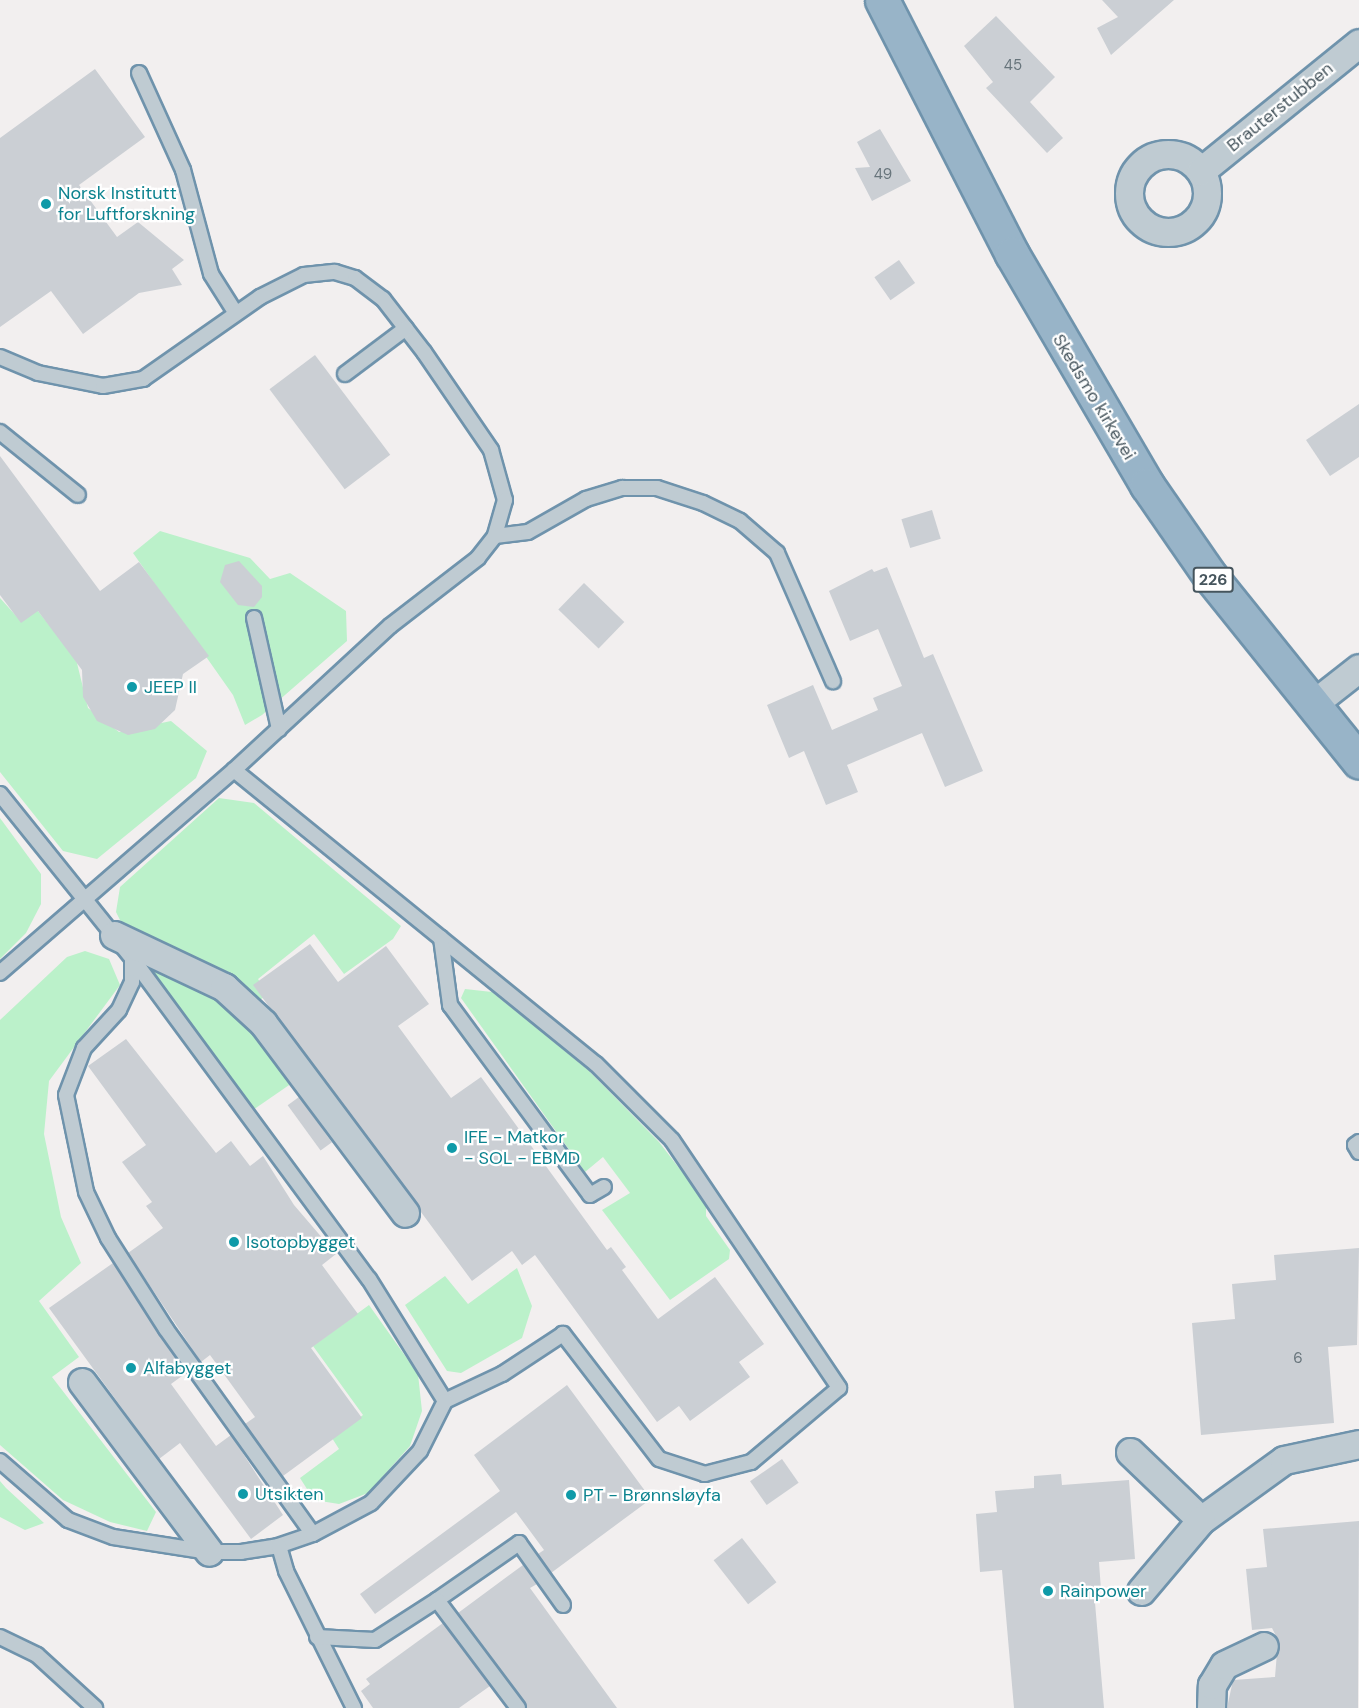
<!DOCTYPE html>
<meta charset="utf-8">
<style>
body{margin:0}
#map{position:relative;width:1359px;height:1708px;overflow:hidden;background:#f2efef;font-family:"DM Sans",sans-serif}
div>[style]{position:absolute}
.green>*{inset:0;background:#bbf1ca}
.building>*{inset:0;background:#cbcfd4;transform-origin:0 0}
.roads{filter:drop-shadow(2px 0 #6f93ac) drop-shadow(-2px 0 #6f93ac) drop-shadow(0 2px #6f93ac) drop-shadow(0 -2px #6f93ac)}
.service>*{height:14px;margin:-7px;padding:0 7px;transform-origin:7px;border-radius:7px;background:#bfcbd2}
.minor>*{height:27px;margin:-13.5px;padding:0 13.5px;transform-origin:13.5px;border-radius:13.5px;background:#bfcbd2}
.minor>.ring{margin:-13.5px;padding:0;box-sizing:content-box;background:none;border:27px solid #bfcbd2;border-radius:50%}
.trunk>*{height:33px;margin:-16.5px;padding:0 16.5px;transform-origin:16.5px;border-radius:16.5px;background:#98b4c8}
.dots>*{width:16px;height:16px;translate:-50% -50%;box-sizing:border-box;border:3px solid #fff;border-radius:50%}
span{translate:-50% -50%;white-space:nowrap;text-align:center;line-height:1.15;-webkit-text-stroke:4.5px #fff;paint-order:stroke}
.number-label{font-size:15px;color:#67747b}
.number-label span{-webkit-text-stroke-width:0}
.shield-label span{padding:2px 4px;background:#fff;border:2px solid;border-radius:4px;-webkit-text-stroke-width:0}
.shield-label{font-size:16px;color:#46555d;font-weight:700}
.street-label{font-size:18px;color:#46555d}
.culture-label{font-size:18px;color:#0d838f}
.left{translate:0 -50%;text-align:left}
</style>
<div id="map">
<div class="green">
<div style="clip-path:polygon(160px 531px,250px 558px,270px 579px,290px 573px,346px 611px,347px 641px,262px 715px,245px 725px,233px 695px,133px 553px)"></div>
<div style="clip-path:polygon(0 598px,18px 618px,34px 606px,76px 659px,88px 708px,119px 732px,171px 721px,207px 751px,196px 778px,97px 859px,63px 851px,0 772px)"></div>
<div style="clip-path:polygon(219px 798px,254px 803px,401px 926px,393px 939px,344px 974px,314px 934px,258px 979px,268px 994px,256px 1003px,123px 926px,116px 912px,120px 887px)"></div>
<div style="clip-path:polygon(0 818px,41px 874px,41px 904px,26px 933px,0 959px)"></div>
<div style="clip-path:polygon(85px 951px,109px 959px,120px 985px,49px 1081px,44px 1134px,61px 1217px,81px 1263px,39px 1301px,79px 1357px,52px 1377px,156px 1512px,147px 1531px,110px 1522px,63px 1500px,0 1445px,0 1020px,67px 957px)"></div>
<div style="clip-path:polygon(158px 952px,224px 987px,295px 1081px,247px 1114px,148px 979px)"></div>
<div style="clip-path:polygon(465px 989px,492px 992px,588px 1070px,659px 1142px,706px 1203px,706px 1216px,730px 1250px,729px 1259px,670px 1300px,602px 1210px,630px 1193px,603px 1157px,585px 1172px,461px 998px)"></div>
<div style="clip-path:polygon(517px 1268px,532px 1306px,522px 1338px,461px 1373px,447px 1371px,405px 1305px,445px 1276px,468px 1304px)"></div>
<div style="clip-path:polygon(369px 1305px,418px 1374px,422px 1411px,410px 1446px,368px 1493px,339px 1504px,314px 1500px,300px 1478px,339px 1449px,332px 1438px,363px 1415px,313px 1346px)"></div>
<div style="clip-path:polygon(0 1481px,6px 1488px,44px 1523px,25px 1530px,0 1517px)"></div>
</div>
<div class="building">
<div style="clip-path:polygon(1102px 0,1174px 0,1111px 55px,1097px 28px,1118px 17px)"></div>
<div style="clip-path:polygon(996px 16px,1055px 77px,1030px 102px,1063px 138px,1047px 153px,986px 88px,993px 82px,964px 46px)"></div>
<div style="clip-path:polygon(95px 69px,145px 137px,79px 185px,117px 237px,138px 222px,184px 260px,172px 269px,182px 285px,139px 293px,83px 334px,51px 291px,0 327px,0 138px)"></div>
<div style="clip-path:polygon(880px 129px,911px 181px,872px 201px,855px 168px,870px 167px,857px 142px)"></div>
<div style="left:899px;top:260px;width:28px;height:30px;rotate:55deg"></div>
<div style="left:315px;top:355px;width:125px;height:57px;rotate:53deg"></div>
<div style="clip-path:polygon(1359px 404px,1359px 457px,1330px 476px,1306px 440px)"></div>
<div style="clip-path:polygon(0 456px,100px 591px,139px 562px,209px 656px,183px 674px,175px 710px,155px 729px,128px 735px,97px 721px,83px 697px,82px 670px,38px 611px,21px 623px,0 595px)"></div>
<div style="left:932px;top:510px;width:30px;height:32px;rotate:73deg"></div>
<div style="clip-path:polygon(239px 561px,262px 586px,262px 597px,254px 607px,238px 605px,220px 582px,225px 565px)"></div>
<div style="clip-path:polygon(887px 567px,924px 658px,933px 654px,983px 771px,945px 787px,922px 733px,847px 765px,858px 792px,826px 805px,804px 751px,789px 758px,767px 705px,813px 685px,832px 730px,878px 710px,873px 698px,902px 686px,878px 629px,850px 641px,829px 591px,872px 569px,874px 572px)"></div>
<div style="left:584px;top:583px;width:56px;height:37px;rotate:44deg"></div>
<div style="clip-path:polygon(310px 944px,338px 982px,386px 946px,429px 1004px,398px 1026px,451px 1098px,481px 1077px,607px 1250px,611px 1247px,626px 1267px,622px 1270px,658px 1319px,715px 1277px,764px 1344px,739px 1362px,750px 1377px,690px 1421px,679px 1406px,657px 1422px,535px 1255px,522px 1265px,512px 1251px,472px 1281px,253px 985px)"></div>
<div style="clip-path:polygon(126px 1039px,216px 1153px,231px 1141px,250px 1166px,263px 1156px,294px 1205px,336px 1254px,322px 1265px,358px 1314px,311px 1348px,362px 1418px,283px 1476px,245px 1424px,255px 1417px,210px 1355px,201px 1362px,128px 1253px,163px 1228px,146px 1206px,152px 1202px,122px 1162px,146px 1145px,88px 1066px)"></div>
<div style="left:299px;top:1097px;width:56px;height:14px;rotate:54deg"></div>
<div style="clip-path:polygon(1359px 1248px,1357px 1345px,1328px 1347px,1334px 1423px,1201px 1435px,1192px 1323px,1235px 1319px,1232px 1284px,1276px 1280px,1274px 1255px)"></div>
<div style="clip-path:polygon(113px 1263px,186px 1373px,171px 1384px,216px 1446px,231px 1435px,283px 1515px,251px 1539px,180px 1443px,159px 1459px,49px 1308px)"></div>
<div style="clip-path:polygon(567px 1385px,651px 1499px,551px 1573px,538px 1554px,544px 1550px,516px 1512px,375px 1614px,360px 1594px,500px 1491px,474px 1455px)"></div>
<div style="left:782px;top:1459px;width:29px;height:39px;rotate:55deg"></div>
<div style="clip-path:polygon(1061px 1474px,1062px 1485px,1129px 1480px,1135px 1559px,1099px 1562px,1101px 1590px,1094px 1591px,1104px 1708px,1014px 1708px,1002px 1570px,980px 1572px,976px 1514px,997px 1512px,995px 1491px,1034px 1488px,1034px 1476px)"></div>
<div style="clip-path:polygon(1359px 1521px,1358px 1708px,1227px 1708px,1233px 1680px,1275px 1677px,1278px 1640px,1272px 1628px,1252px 1630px,1246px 1569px,1267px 1567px,1263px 1529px)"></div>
<div style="left:742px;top:1538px;width:56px;height:36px;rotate:52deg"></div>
<div style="clip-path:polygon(523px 1565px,537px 1584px,530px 1588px,617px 1708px,527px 1708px,458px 1613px)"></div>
<div style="clip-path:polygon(443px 1623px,490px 1686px,459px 1708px,373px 1708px,361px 1691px,370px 1684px,366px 1679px)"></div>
</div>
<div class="roads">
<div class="service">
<div style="left:139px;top:73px;width:107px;rotate:65.6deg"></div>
<div style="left:183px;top:170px;width:108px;rotate:74.9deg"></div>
<div style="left:211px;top:274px;width:45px;rotate:57.7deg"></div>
<div style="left:0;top:357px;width:41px;rotate:22.8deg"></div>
<div style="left:38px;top:373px;width:66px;rotate:11.3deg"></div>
<div style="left:103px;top:386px;width:41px;rotate:-9.9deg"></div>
<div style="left:143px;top:379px;width:143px;rotate:-35deg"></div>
<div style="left:260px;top:297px;width:49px;rotate:-26.6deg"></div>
<div style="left:304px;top:275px;width:31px;rotate:-6deg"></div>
<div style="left:335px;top:272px;width:21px;rotate:17deg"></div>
<div style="left:355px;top:278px;width:35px;rotate:37deg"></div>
<div style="left:383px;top:299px;width:67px;rotate:52.3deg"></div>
<div style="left:424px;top:352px;width:119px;rotate:55.6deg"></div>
<div style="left:491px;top:450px;width:52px;rotate:74.4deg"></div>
<div style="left:505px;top:500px;width:37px;rotate:106deg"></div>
<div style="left:495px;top:536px;width:28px;rotate:128deg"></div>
<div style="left:478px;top:558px;width:111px;rotate:142.3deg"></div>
<div style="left:390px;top:626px;width:212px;rotate:137.3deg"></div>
<div style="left:234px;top:770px;width:310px;rotate:139.1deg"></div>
<div style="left:345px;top:374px;width:76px;rotate:-37deg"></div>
<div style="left:0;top:432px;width:100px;rotate:38.9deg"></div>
<div style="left:495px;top:536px;width:33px;rotate:-7deg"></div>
<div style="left:528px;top:532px;width:67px;rotate:-29.6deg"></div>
<div style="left:586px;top:499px;width:38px;rotate:-17deg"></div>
<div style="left:622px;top:488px;width:35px"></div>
<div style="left:657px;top:488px;width:48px;rotate:18.1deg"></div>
<div style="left:703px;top:503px;width:41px;rotate:25.9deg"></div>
<div style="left:740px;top:521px;width:49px;rotate:40.9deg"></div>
<div style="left:777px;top:553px;width:140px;rotate:66.4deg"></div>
<div style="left:254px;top:618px;width:114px;rotate:77.3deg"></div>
<div style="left:234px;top:770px;width:466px;rotate:39.1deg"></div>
<div style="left:596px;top:1064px;width:107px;rotate:45deg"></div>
<div style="left:672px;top:1140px;width:299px;rotate:56deg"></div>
<div style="left:839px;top:1388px;width:115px;rotate:139.9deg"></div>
<div style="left:751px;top:1462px;width:48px;rotate:165.4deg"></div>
<div style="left:705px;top:1474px;width:48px;rotate:-161.9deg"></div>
<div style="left:659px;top:1459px;width:158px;rotate:-127.5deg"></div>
<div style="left:563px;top:1334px;width:73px;rotate:146.7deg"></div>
<div style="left:502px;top:1374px;width:63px;rotate:154.7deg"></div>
<div style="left:0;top:794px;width:211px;rotate:51.2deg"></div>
<div style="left:132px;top:958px;width:399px;rotate:53.6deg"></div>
<div style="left:369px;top:1279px;width:144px;rotate:58.1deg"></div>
<div style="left:445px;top:1401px;width:56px;rotate:116.6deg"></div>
<div style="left:420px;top:1451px;width:71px;rotate:133.3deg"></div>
<div style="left:371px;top:1503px;width:66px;rotate:151.9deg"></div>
<div style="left:313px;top:1534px;width:36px;rotate:161deg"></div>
<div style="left:279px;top:1546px;width:38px;rotate:171deg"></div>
<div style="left:241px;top:1552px;width:32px;rotate:180deg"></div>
<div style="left:209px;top:1552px;width:97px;rotate:-171.1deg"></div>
<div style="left:113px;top:1537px;width:48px;rotate:-159.3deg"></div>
<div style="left:68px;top:1520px;width:90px;rotate:-139.1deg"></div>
<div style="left:441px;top:938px;width:68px;rotate:82.3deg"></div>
<div style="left:450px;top:1005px;width:236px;rotate:53.6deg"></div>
<div style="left:590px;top:1195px;width:16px;rotate:-30deg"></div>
<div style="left:132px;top:958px;width:24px;rotate:90deg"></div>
<div style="left:132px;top:982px;width:31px;rotate:115deg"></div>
<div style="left:119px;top:1010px;width:52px;rotate:132.6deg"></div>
<div style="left:84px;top:1048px;width:50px;rotate:111deg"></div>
<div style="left:66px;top:1095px;width:99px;rotate:78.3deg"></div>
<div style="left:86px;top:1192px;width:51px;rotate:64.4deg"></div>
<div style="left:108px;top:1238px;width:108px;rotate:57.5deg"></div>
<div style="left:166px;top:1329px;width:252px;rotate:54.4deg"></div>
<div style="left:1359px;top:1142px;width:5px;rotate:143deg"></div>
<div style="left:1355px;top:1145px;width:8px;rotate:60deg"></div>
<div style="left:279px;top:1546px;width:26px;rotate:74deg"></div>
<div style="left:286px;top:1571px;width:153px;rotate:63.6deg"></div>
<div style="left:437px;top:1600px;width:100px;rotate:-34.8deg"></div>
<div style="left:519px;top:1543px;width:76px;rotate:54.6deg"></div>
<div style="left:0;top:1637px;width:41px;rotate:25.9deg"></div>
<div style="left:37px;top:1655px;width:79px;rotate:42.4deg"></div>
<div style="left:317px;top:1637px;width:58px;rotate:3deg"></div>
<div style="left:375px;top:1640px;width:74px;rotate:-32.8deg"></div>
<div style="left:437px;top:1600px;width:135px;rotate:53.1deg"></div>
</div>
<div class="minor">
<div class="ring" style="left:1129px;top:154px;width:51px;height:51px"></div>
<div style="left:1201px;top:171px;width:203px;rotate:-39deg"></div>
<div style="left:1313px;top:704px;width:58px;rotate:-38deg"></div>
<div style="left:114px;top:935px;width:122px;rotate:25.3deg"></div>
<div style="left:224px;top:987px;width:53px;rotate:42.7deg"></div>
<div style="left:263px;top:1023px;width:237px;rotate:53.2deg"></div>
<div style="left:82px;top:1382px;width:212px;rotate:53.2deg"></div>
<div style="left:1130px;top:1452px;width:98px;rotate:43.8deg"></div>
<div style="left:1201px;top:1520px;width:102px;rotate:-35.9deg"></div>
<div style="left:1284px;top:1460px;width:77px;rotate:-12deg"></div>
<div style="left:1141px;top:1591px;width:93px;rotate:-49.8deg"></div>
<div style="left:1211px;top:1708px;width:23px;rotate:-88deg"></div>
<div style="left:1212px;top:1685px;width:23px;rotate:-59deg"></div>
<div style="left:1224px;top:1665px;width:44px;rotate:-25.4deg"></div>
</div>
<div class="trunk">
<div style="left:882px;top:0;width:285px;rotate:62.9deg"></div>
<div style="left:1012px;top:254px;width:268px;rotate:59.7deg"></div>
<div style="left:1147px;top:485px;width:111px;rotate:55.3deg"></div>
<div style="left:1210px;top:576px;width:238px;rotate:51.2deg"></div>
</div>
</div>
<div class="dots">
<div style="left:46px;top:204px;background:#0f9aa8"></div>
<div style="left:132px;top:687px;background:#0f9aa8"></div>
<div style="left:452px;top:1148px;background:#0f9aa8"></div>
<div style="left:234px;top:1242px;background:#0f9aa8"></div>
<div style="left:131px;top:1368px;background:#0f9aa8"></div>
<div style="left:243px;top:1494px;background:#0f9aa8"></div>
<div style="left:571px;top:1495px;background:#0f9aa8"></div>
<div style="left:1048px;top:1591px;background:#0f9aa8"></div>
</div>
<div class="number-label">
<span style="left:1013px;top:66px">45</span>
<span style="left:883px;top:175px">49</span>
<span style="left:1298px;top:1359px">6</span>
</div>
<div class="shield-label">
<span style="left:1213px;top:580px">226</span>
</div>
<div class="street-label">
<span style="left:1280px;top:107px;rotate:-39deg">Brauterstubben</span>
<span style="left:1094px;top:397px;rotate:59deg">Skedsmo kirkevei</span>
</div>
<div class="culture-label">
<span class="left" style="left:58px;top:204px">Norsk Institutt<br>for Luftforskning</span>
<span class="left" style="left:144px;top:687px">JEEP II</span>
<span class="left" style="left:464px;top:1148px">IFE - Matkor<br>- SOL - EBMD</span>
<span class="left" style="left:246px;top:1242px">Isotopbygget</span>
<span class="left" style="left:143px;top:1368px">Alfabygget</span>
<span class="left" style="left:255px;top:1494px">Utsikten</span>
<span class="left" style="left:583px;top:1495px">PT - Brønnsløyfa</span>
<span class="left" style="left:1060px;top:1591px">Rainpower</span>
</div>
</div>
